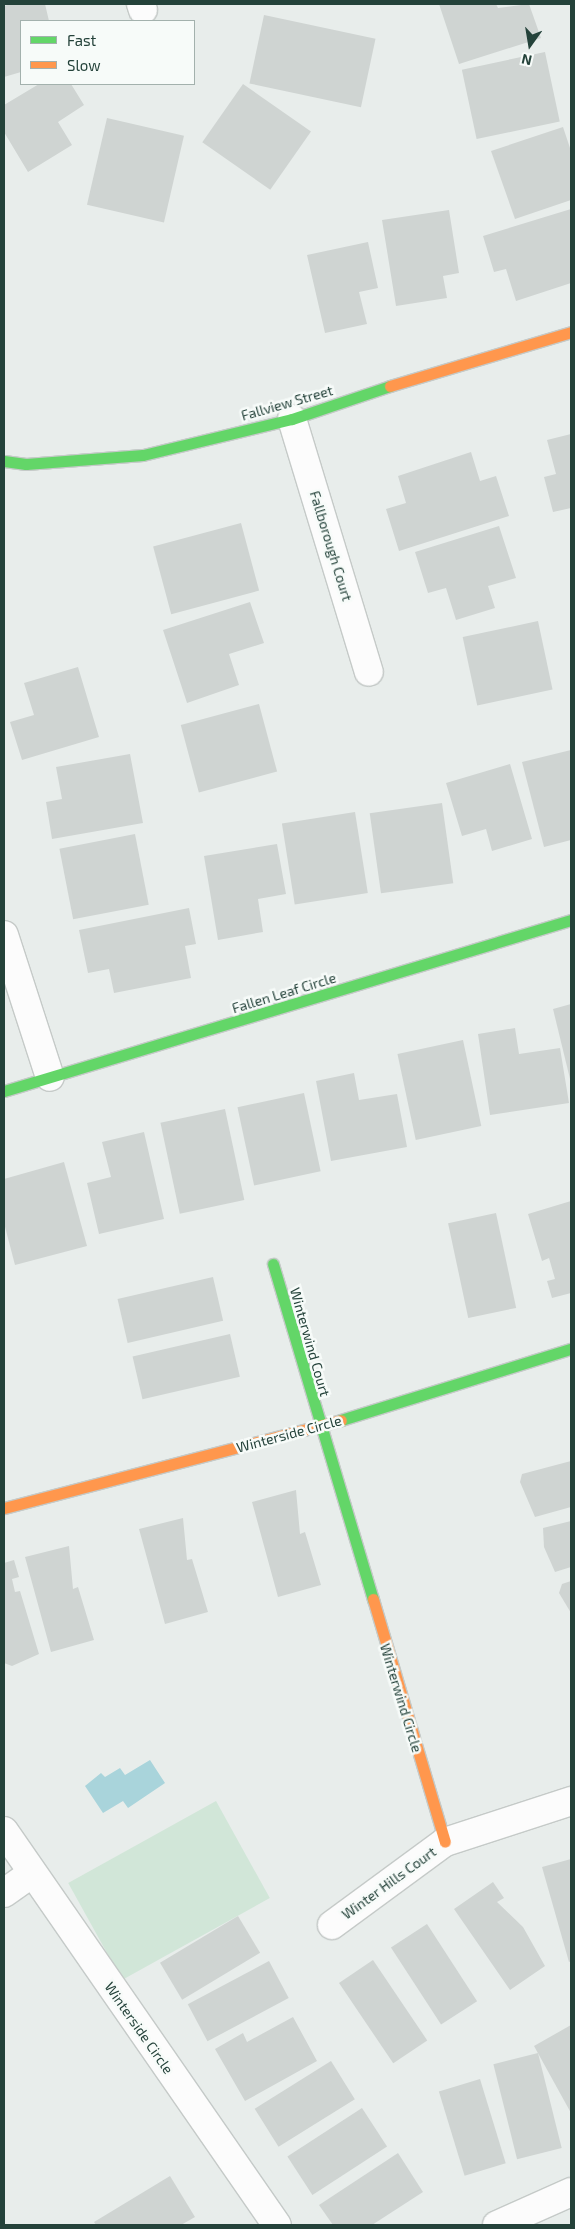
<!DOCTYPE html>
<style>
body{margin:0}
#map{position:relative;width:575px;height:2229px;overflow:hidden;background:#e8edeb;font-family:"Exo 2",sans-serif}
div>[style]{position:absolute}
.green>*{inset:0;background:#d1e6d8;transform-origin:0 0}
.water>*{inset:0;background:#a9d4db}
.building>*{inset:0;background:#cfd4d2;transform-origin:0 0}
.roads{filter:drop-shadow(1px 0 #c5cac8) drop-shadow(-1px 0 #c5cac8) drop-shadow(0 1px #c5cac8) drop-shadow(0 -1px #c5cac8)}
.street>*{height:28px;margin:-14px;padding:0 14px;transform-origin:14px;border-radius:14px;background:#fcfcfc}
.fast>*{height:11px;margin:-5.5px;padding:0 5.5px;transform-origin:5.5px;border-radius:5.5px;background:#63d668}
.slow>*{height:11px;margin:-5.5px;padding:0 5.5px;transform-origin:5.5px;border-radius:5.5px;background:#ff974d}
span{translate:-50% -50%;white-space:nowrap;text-align:center;line-height:1.15;-webkit-text-stroke:5px #f7fbf9;paint-order:stroke}
.street-label{font-size:14px;color:#24423a}
.frame{position:absolute;inset:0;border:5px solid #24423a;pointer-events:none}
.legend{position:absolute;left:20px;top:20px;width:175px;height:65px;box-sizing:border-box;background:#f7fbf9;border:1px solid #a3b1ad;margin:0;padding:6px 9px;list-style:none;font-size:15px;color:#24423a}
.legend li{display:flex;align-items:center;gap:10px;height:25px}
.legend b{width:25px;border:1px solid #a3b1ad}
.north{position:absolute;left:505px;top:20px;width:50px;height:50px;-webkit-text-stroke:4px #f7fbf9;paint-order:stroke;rotate:193deg;font-size:14px;font-weight:700;line-height:20px;text-align:center;color:#24423a}
.north::after{content:'';display:block;margin:auto;width:18px;height:22px;background:#24423a;clip-path:polygon(50% 0,100% 100%,50% 72%,0 100%)}
</style>
<div id="map">
<div class="green">
<div style="left:216px;top:1801px;width:111px;height:169px;rotate:61deg"></div>
</div>
<div class="water">
<div style="clip-path:polygon(150px 1760px,165px 1783px,128px 1808px,123px 1801px,103px 1813px,85px 1786px,101px 1773px,105px 1777px,120px 1768px,125px 1775px)"></div>
</div>
<div class="building">
<div style="clip-path:polygon(11px 4px,45px 4px,49px 21px,21px 21px,21px 72px,4px 77px,4px 6px)"></div>
<div style="clip-path:polygon(439px 4px,496px 4px,498px 8px,529px 4px,541px 38px,459px 64px)"></div>
<div style="left:264px;top:15px;width:114px;height:70px;rotate:12deg"></div>
<div style="left:545px;top:52px;width:71px;height:85px;rotate:78deg"></div>
<div style="clip-path:polygon(39px 84px,71px 84px,84px 105px,58px 122px,72px 145px,28px 172px,4px 132px,4px 105px)"></div>
<div style="left:243px;top:84px;width:83px;height:71px;rotate:35deg"></div>
<div style="left:107px;top:118px;width:79px;height:89px;rotate:13deg"></div>
<div style="clip-path:polygon(563px 127px,571px 151px,571px 200px,515px 219px,491px 151px)"></div>
<div style="clip-path:polygon(571px 209px,571px 283px,516px 301px,506px 269px,494px 272px,483px 236px)"></div>
<div style="clip-path:polygon(449px 210px,459px 273px,443px 276px,447px 298px,396px 306px,382px 220px)"></div>
<div style="clip-path:polygon(368px 242px,378px 288px,359px 292px,367px 324px,325px 333px,307px 255px)"></div>
<div style="clip-path:polygon(571px 434px,571px 508px,553px 512px,544px 477px,556px 474px,547px 440px)"></div>
<div style="clip-path:polygon(471px 452px,480px 481px,496px 476px,509px 516px,399px 551px,386px 509px,406px 503px,398px 476px)"></div>
<div style="left:241px;top:523px;width:70px;height:91px;rotate:75deg"></div>
<div style="clip-path:polygon(499px 526px,516px 578px,488px 586px,495px 608px,456px 620px,446px 588px,428px 593px,415px 552px)"></div>
<div style="clip-path:polygon(250px 602px,264px 643px,229px 654px,239px 685px,187px 703px,163px 630px)"></div>
<div style="left:538px;top:621px;width:70px;height:77px;rotate:78deg"></div>
<div style="clip-path:polygon(78px 667px,99px 737px,22px 760px,10px 722px,34px 715px,24px 683px)"></div>
<div style="left:259px;top:704px;width:70px;height:81px;rotate:75deg"></div>
<div style="clip-path:polygon(571px 750px,571px 840px,544px 847px,522px 762px)"></div>
<div style="clip-path:polygon(130px 754px,143px 823px,52px 839px,46px 802px,62px 799px,56px 767px)"></div>
<div style="clip-path:polygon(510px 764px,532px 839px,492px 851px,486px 829px,462px 836px,446px 783px)"></div>
<div style="left:442px;top:803px;width:81px;height:73px;rotate:82deg"></div>
<div style="left:355px;top:812px;width:82px;height:74px;rotate:81deg"></div>
<div style="left:135px;top:834px;width:72px;height:77px;rotate:79deg"></div>
<div style="clip-path:polygon(277px 844px,286px 894px,258px 899px,263px 932px,218px 940px,204px 856px)"></div>
<div style="clip-path:polygon(189px 908px,196px 944px,185px 946px,191px 978px,114px 993px,109px 969px,88px 973px,79px 930px)"></div>
<div style="clip-path:polygon(571px 1004px,571px 1083px,553px 1009px)"></div>
<div style="clip-path:polygon(515px 1028px,519px 1054px,560px 1048px,569px 1103px,490px 1115px,478px 1034px)"></div>
<div style="left:463px;top:1040px;width:88px;height:67px;rotate:78deg"></div>
<div style="clip-path:polygon(354px 1073px,359px 1100px,397px 1094px,407px 1147px,331px 1161px,316px 1081px)"></div>
<div style="left:304px;top:1093px;width:80px;height:68px;rotate:78deg"></div>
<div style="left:225px;top:1109px;width:93px;height:66px;rotate:78deg"></div>
<div style="clip-path:polygon(144px 1132px,164px 1219px,99px 1234px,87px 1183px,111px 1177px,102px 1142px)"></div>
<div style="clip-path:polygon(64px 1162px,87px 1246px,15px 1265px,4px 1223px,4px 1179px)"></div>
<div style="clip-path:polygon(571px 1201px,571px 1293px,552px 1298px,547px 1281px,555px 1279px,549px 1258px,542px 1261px,528px 1214px)"></div>
<div style="left:496px;top:1213px;width:97px;height:49px;rotate:78deg"></div>
<div style="left:213px;top:1277px;width:45px;height:98px;rotate:77deg"></div>
<div style="left:230px;top:1334px;width:44px;height:100px;rotate:77deg"></div>
<div style="clip-path:polygon(571px 1461px,571px 1507px,535px 1517px,520px 1482px,522px 1474px)"></div>
<div style="clip-path:polygon(296px 1490px,300px 1534px,305px 1532px,321px 1585px,278px 1597px,252px 1502px)"></div>
<div style="clip-path:polygon(183px 1518px,187px 1560px,192px 1559px,208px 1612px,165px 1624px,139px 1529px)"></div>
<div style="clip-path:polygon(571px 1521px,571px 1567px,555px 1572px,544px 1547px,543px 1528px)"></div>
<div style="clip-path:polygon(69px 1546px,73px 1589px,78px 1587px,94px 1640px,51px 1652px,25px 1557px)"></div>
<div style="clip-path:polygon(14px 1560px,19px 1577px,12px 1579px,15px 1592px,20px 1591px,39px 1654px,12px 1666px,4px 1663px,4px 1563px)"></div>
<div style="clip-path:polygon(571px 1581px,571px 1613px,559px 1593px,562px 1584px)"></div>
<div style="clip-path:polygon(571px 1859px,571px 1961px,569px 1962px,542px 1867px)"></div>
<div style="clip-path:polygon(493px 1882px,504px 1898px,497px 1902px,523px 1927px,545px 1966px,510px 1990px,454px 1909px)"></div>
<div style="left:238px;top:1916px;width:43px;height:91px;rotate:59deg"></div>
<div style="left:427px;top:1924px;width:92px;height:43px;rotate:57deg"></div>
<div style="left:373px;top:1960px;width:97px;height:41px;rotate:56deg"></div>
<div style="left:269px;top:1961px;width:42px;height:92px;rotate:62deg"></div>
<div style="clip-path:polygon(293px 2017px,317px 2061px,245px 2101px,215px 2049px,243px 2033px,247px 2042px)"></div>
<div style="clip-path:polygon(571px 2025px,571px 2113px,534px 2046px)"></div>
<div style="left:538px;top:2053px;width:98px;height:46px;rotate:76deg"></div>
<div style="left:331px;top:2061px;width:45px;height:90px;rotate:58deg"></div>
<div style="left:480px;top:2079px;width:88px;height:43px;rotate:73deg"></div>
<div style="left:362px;top:2108px;width:46px;height:89px;rotate:57deg"></div>
<div style="clip-path:polygon(398px 2153px,423px 2192px,372px 2225px,333px 2225px,319px 2205px)"></div>
<div style="clip-path:polygon(170px 2176px,195px 2217px,181px 2225px,96px 2225px,94px 2222px)"></div>
</div>
<div class="roads">
<div class="street">
<div style="left:141px;top:4px;width:6px;rotate:72deg"></div>
<div style="left:292px;top:419px;width:264px;rotate:73.1deg"></div>
<div style="left:4px;top:935px;width:149px;rotate:72.1deg"></div>
<div style="left:4px;top:1831px;width:479px;rotate:55.3deg"></div>
<div style="left:4px;top:1893px;width:33px;rotate:-35deg"></div>
<div style="left:332px;top:1925px;width:140px;rotate:-36.3deg"></div>
<div style="left:445px;top:1842px;width:133px;rotate:-18deg"></div>
<div style="left:497px;top:2225px;width:81px;rotate:-24deg"></div>
</div>
<div class="fast">
<div style="left:4px;top:461px;width:22px;rotate:8deg"></div>
<div style="left:26px;top:464px;width:117px;rotate:-4.4deg"></div>
<div style="left:143px;top:455px;width:153px;rotate:-13.6deg"></div>
<div style="left:292px;top:419px;width:103px;rotate:-18.6deg"></div>
<div style="left:4px;top:1091px;width:592px;rotate:-16.78deg"></div>
<div style="left:273px;top:1264px;width:350px;rotate:73.4deg"></div>
<div style="left:341px;top:1420px;width:241px;rotate:-17.2deg"></div>
</div>
<div class="slow">
<div style="left:390px;top:386px;width:189px;rotate:-16.6deg"></div>
<div style="left:4px;top:1508px;width:348px;rotate:-14.6deg"></div>
<div style="left:373px;top:1599px;width:253px;rotate:73.5deg"></div>
</div>
</div>
<div class="street-label">
<span style="left:287px;top:403px;rotate:-16deg">Fallview Street</span>
<span style="left:331px;top:546px;rotate:73deg">Fallborough Court</span>
<span style="left:284px;top:993px;rotate:-17deg">Fallen Leaf Circle</span>
<span style="left:310px;top:1342px;rotate:74deg">Winterwind Court</span>
<span style="left:289px;top:1434px;rotate:-15deg">Winterside Circle</span>
<span style="left:401px;top:1698px;rotate:73deg">Winterwind Circle</span>
<span style="left:389px;top:1883px;rotate:-36deg">Winter Hills Court</span>
<span style="left:139px;top:2028px;rotate:55deg">Winterside Circle</span>
</div>
<div class="frame"></div>
<ul class="legend">
<li><b style="height:6px;background:#63d668"></b>Fast</li>
<li><b style="height:6px;background:#ff974d"></b>Slow</li>
</ul>
<div class="north">N</div>
</div>
